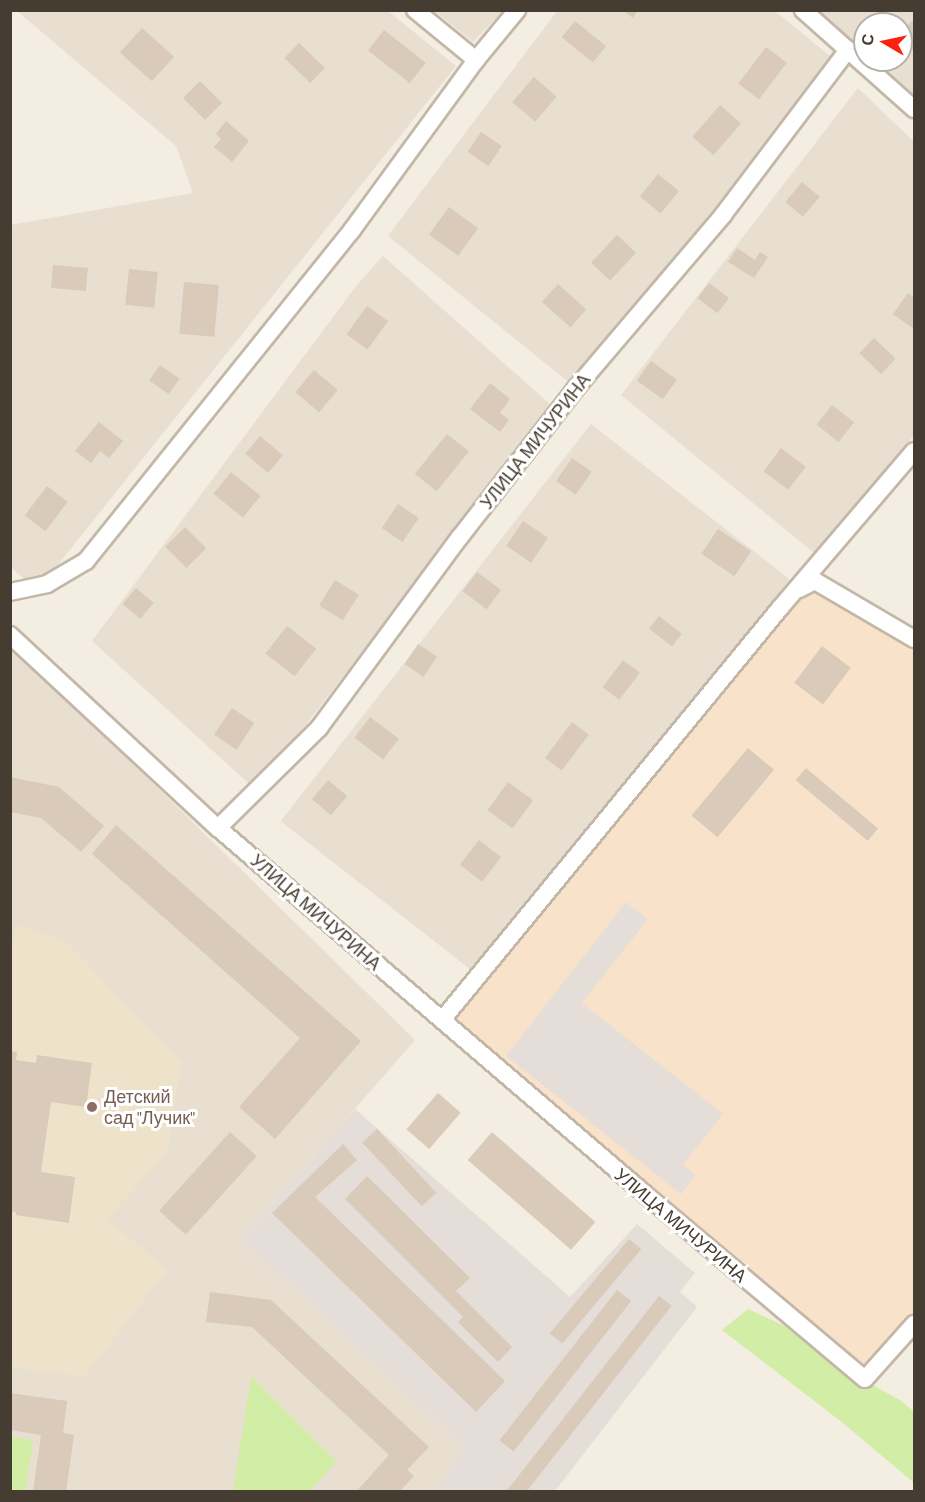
<!DOCTYPE html>
<meta charset="utf-8">
<style>
body{margin:0}
#map{position:relative;width:925px;height:1502px;overflow:hidden;background:#f3ede2;font-family:Barlow,sans-serif}
div>[style]{position:absolute}
.residential>*{inset:0;background:#e8dfd0;transform-origin:0 0}
.commercial>*{inset:0;background:#f9e2ca}
.industrial>*{inset:0;background:#e5ded8}
.education>*{inset:0;background:#efe2ca}
.green>*{inset:0;background:#d2eda6}
.building>*{inset:0;background:#d9cab9;transform-origin:0 0}
.roads{filter:drop-shadow(2px 0 #c3b7a7) drop-shadow(-2px 0 #c3b7a7) drop-shadow(0 2px #c3b7a7) drop-shadow(0 -2px #c3b7a7)}
.street>*{height:16px;margin:-8px;padding:0 8px;transform-origin:8px;border-radius:8px;background:#fff}
.dots>*{width:16px;height:16px;translate:-50% -50%;box-sizing:border-box;border:3px solid #fff;border-radius:50%}
span{translate:-50% -50%;white-space:nowrap;text-align:center;line-height:1.15;-webkit-text-stroke:6px #fff;paint-order:stroke}
.street-label{font-size:18px;color:#463d32}
.education-label{font-size:18px;color:#785e54}
.left{translate:0 -50%;text-align:left}
.frame{position:absolute;inset:0;border:12px solid #463d32;pointer-events:none}
.north{position:absolute;left:853px;top:12px;width:60px;height:60px;box-sizing:border-box;background:#fff;border:2px solid #b5b1ad;border-radius:50%;rotate:279deg;font-size:16px;font-weight:700;line-height:24px;text-align:center;color:#463d32}
.north::after{content:'';display:block;margin:auto;width:21px;height:27px;background:#ff200e;clip-path:polygon(50% 0,100% 100%,50% 72%,0 100%)}
</style>
<div id="map">
<div class="residential">
<div style="clip-path:polygon(17px 11px,388px 11px,456px 66px,37px 591px,11px 567px,10px 225px,193px 193px,176px 146px)"></div>
<div style="clip-path:polygon(435px 11px,503px 11px,473px 42px)"></div>
<div style="clip-path:polygon(557px 11px,775px 11px,841px 65px,571px 384px,388px 236px)"></div>
<div style="clip-path:polygon(820px 11px,914px 11px,914px 98px,874px 60px,901px 60px,901px 24px,865px 24px,865px 52px)"></div>
<div style="clip-path:polygon(858px 88px,914px 142px,914px 435px,819px 557px,621px 395px)"></div>
<div style="clip-path:polygon(383px 256px,551px 405px,256px 790px,92px 641px,357px 285px)"></div>
<div style="left:591px;top:424px;width:252px;height:504px;rotate:38deg"></div>
<div style="clip-path:polygon(10px 643px,415px 1040px,241px 1239px,465px 1447px,436px 1491px,11px 1491px)"></div>
</div>
<div class="commercial">
<div style="clip-path:polygon(815px 581px,914px 639px,914px 1324px,865px 1379px,442px 1020px,780px 608px)"></div>
</div>
<div class="industrial">
<div style="clip-path:polygon(626px 902px,648px 919px,582px 1003px,723px 1114px,683px 1165px,696px 1175px,681px 1194px,506px 1056px)"></div>
<div style="clip-path:polygon(355px 1109px,570px 1297px,637px 1224px,695px 1273px,680px 1292px,697px 1307px,555px 1491px,436px 1491px,464px 1447px,241px 1239px)"></div>
</div>
<div class="education">
<div style="clip-path:polygon(16px 925px,67px 942px,181px 1063px,168px 1152px,107px 1219px,167px 1270px,84px 1377px,11px 1367px,10px 963px)"></div>
</div>
<div class="green">
<div style="clip-path:polygon(748px 1309px,787px 1327px,843px 1369px,900px 1400px,914px 1412px,914px 1483px,843px 1423px,722px 1330px)"></div>
<div style="clip-path:polygon(251px 1376px,336px 1461px,311px 1491px,233px 1491px)"></div>
<div style="clip-path:polygon(11px 1437px,33px 1440px,25px 1491px,11px 1491px)"></div>
</div>
<div class="building">
<div style="clip-path:polygon(622px 10px,638px 10px,633px 18px)"></div>
<div style="left:575px;top:21px;width:40px;height:21px;rotate:39deg"></div>
<div style="clip-path:polygon(912px 21px,914px 24px,914px 51px,901px 38px,901px 33px)"></div>
<div style="left:142px;top:28px;width:43px;height:33px;rotate:42deg"></div>
<div style="left:384px;top:30px;width:53px;height:26px;rotate:38deg"></div>
<div style="left:299px;top:43px;width:36px;height:21px;rotate:44deg"></div>
<div style="left:766px;top:47px;width:26px;height:46px;rotate:37deg"></div>
<div style="left:534px;top:77px;width:30px;height:33px;rotate:41deg"></div>
<div style="left:200px;top:81px;width:31px;height:24px;rotate:45deg"></div>
<div style="left:720px;top:105px;width:28px;height:42px;rotate:41deg"></div>
<div style="clip-path:polygon(226px 121px,249px 141px,232px 162px,214px 147px,221px 139px,216px 134px)"></div>
<div style="left:481px;top:132px;width:25px;height:24px;rotate:34deg"></div>
<div style="left:658px;top:174px;width:27px;height:29px;rotate:39deg"></div>
<div style="left:802px;top:182px;width:23px;height:26px;rotate:40deg"></div>
<div style="left:449px;top:207px;width:36px;height:34px;rotate:36deg"></div>
<div style="left:617px;top:235px;width:26px;height:38px;rotate:43deg"></div>
<div style="clip-path:polygon(737px 248px,755px 260px,760px 252px,768px 257px,754px 278px,728px 262px)"></div>
<div style="left:53px;top:265px;width:35px;height:23px;rotate:5deg"></div>
<div style="left:129px;top:269px;width:29px;height:36px;rotate:6deg"></div>
<div style="left:184px;top:282px;width:35px;height:52px;rotate:5deg"></div>
<div style="left:709px;top:283px;width:25px;height:19px;rotate:37deg"></div>
<div style="left:558px;top:284px;width:38px;height:24px;rotate:42deg"></div>
<div style="clip-path:polygon(908px 293px,914px 298px,914px 329px,893px 314px)"></div>
<div style="left:367px;top:306px;width:26px;height:35px;rotate:36deg"></div>
<div style="left:874px;top:338px;width:30px;height:21px;rotate:44deg"></div>
<div style="left:651px;top:361px;width:32px;height:24px;rotate:36deg"></div>
<div style="left:160px;top:365px;width:24px;height:19px;rotate:35deg"></div>
<div style="left:314px;top:370px;width:31px;height:29px;rotate:40deg"></div>
<div style="clip-path:polygon(490px 383px,510px 399px,500px 413px,509px 420px,500px 432px,470px 409px)"></div>
<div style="left:832px;top:405px;width:28px;height:25px;rotate:38deg"></div>
<div style="clip-path:polygon(99px 422px,123px 441px,109px 458px,100px 451px,91px 463px,75px 451px)"></div>
<div style="left:447px;top:434px;width:28px;height:51px;rotate:39deg"></div>
<div style="left:260px;top:436px;width:30px;height:23px;rotate:40deg"></div>
<div style="left:781px;top:448px;width:31px;height:29px;rotate:37deg"></div>
<div style="left:572px;top:458px;width:24px;height:28px;rotate:35deg"></div>
<div style="left:231px;top:472px;width:38px;height:28px;rotate:39deg"></div>
<div style="left:47px;top:486px;width:26px;height:37px;rotate:37deg"></div>
<div style="left:398px;top:504px;width:25px;height:29px;rotate:34deg"></div>
<div style="left:523px;top:521px;width:30px;height:30px;rotate:34deg"></div>
<div style="left:185px;top:527px;width:30px;height:28px;rotate:45deg"></div>
<div style="left:718px;top:529px;width:40px;height:30px;rotate:34deg"></div>
<div style="left:477px;top:572px;width:30px;height:24px;rotate:37deg"></div>
<div style="left:335px;top:580px;width:28px;height:30px;rotate:32deg"></div>
<div style="left:136px;top:588px;width:23px;height:21px;rotate:40deg"></div>
<div style="left:659px;top:616px;width:29px;height:16px;rotate:38deg"></div>
<div style="left:287px;top:626px;width:37px;height:35px;rotate:38deg"></div>
<div style="left:418px;top:644px;width:23px;height:24px;rotate:34deg"></div>
<div style="left:822px;top:646px;width:36px;height:46px;rotate:37deg"></div>
<div style="left:623px;top:660px;width:21px;height:34px;rotate:37deg"></div>
<div style="left:232px;top:708px;width:27px;height:32px;rotate:34deg"></div>
<div style="left:370px;top:717px;width:36px;height:26px;rotate:37deg"></div>
<div style="left:572px;top:722px;width:21px;height:45px;rotate:37deg"></div>
<div style="left:748px;top:748px;width:34px;height:88px;rotate:40deg"></div>
<div style="left:806px;top:768px;width:94px;height:16px;rotate:40deg"></div>
<div style="clip-path:polygon(10px 777px,59px 787px,104px 826px,81px 852px,41px 818px,10px 812px)"></div>
<div style="left:328px;top:780px;width:25px;height:25px;rotate:40deg"></div>
<div style="left:508px;top:782px;width:31px;height:35px;rotate:36deg"></div>
<div style="clip-path:polygon(116px 825px,361px 1041px,275px 1139px,239px 1107px,300px 1038px,92px 854px)"></div>
<div style="left:479px;top:840px;width:28px;height:31px;rotate:38deg"></div>
<div style="clip-path:polygon(10px 1051px,17px 1052px,16px 1060px,36px 1063px,37px 1055px,92px 1063px,86px 1107px,51px 1102px,41px 1172px,75px 1177px,69px 1223px,16px 1215px,16px 1212px,10px 1211px)"></div>
<div style="left:438px;top:1093px;width:30px;height:48px;rotate:41deg"></div>
<div style="left:377px;top:1129px;width:87px;height:20px;rotate:47deg"></div>
<div style="left:230px;top:1132px;width:36px;height:106px;rotate:42deg"></div>
<div style="left:492px;top:1132px;width:137px;height:37px;rotate:41deg"></div>
<div style="clip-path:polygon(343px 1144px,357px 1160px,315px 1197px,505px 1381px,476px 1412px,272px 1213px)"></div>
<div style="clip-path:polygon(367px 1176px,470px 1278px,456px 1291px,512px 1347px,498px 1362px,458px 1322px,463px 1317px,345px 1199px)"></div>
<div style="left:629px;top:1239px;width:16px;height:123px;rotate:40deg"></div>
<div style="left:617px;top:1290px;width:18px;height:191px;rotate:38deg"></div>
<div style="clip-path:polygon(210px 1292px,271px 1300px,429px 1447px,407px 1470px,414px 1476px,399px 1492px,356px 1492px,389px 1455px,252px 1327px,206px 1322px)"></div>
<div style="left:659px;top:1296px;width:16px;height:249px;rotate:38deg"></div>
<div style="clip-path:polygon(10px 1393px,67px 1401px,63px 1433px,74px 1435px,66px 1492px,33px 1492px,41px 1435px,10px 1430px)"></div>
</div>
<div class="roads">
<div class="street">
<div style="left:415px;top:10px;width:79px;rotate:39.3deg"></div>
<div style="left:803px;top:10px;width:149px;rotate:41.7deg"></div>
<div style="left:799px;top:589px;width:18px;rotate:-27deg"></div>
<div style="left:815px;top:581px;width:115px;rotate:30.4deg"></div>
<div style="left:10px;top:592px;width:38px;rotate:-12deg"></div>
<div style="left:47px;top:584px;width:45px;rotate:-30.5deg"></div>
<div style="left:86px;top:561px;width:425px;rotate:-51.2deg"></div>
<div style="left:352px;top:230px;width:210px;rotate:-53.9deg"></div>
<div style="left:476px;top:60px;width:65px;rotate:-50.6deg"></div>
<div style="left:10px;top:635px;width:284px;rotate:42.9deg"></div>
<div style="left:218px;top:828px;width:562px;rotate:40.6deg"></div>
<div style="left:645px;top:1194px;width:287px;rotate:40.1deg"></div>
<div style="left:865px;top:1379px;width:74px;rotate:-48.3deg"></div>
<div style="left:218px;top:828px;width:142px;rotate:-44.7deg"></div>
<div style="left:319px;top:728px;width:237px;rotate:-53.6deg"></div>
<div style="left:460px;top:537px;width:189px;rotate:-52.1deg"></div>
<div style="left:576px;top:388px;width:227px;rotate:-49.6deg"></div>
<div style="left:723px;top:215px;width:207px;rotate:-52.9deg"></div>
<div style="left:442px;top:1020px;width:533px;rotate:-50.63deg"></div>
<div style="left:780px;top:608px;width:206px;rotate:-49.5deg"></div>
</div>
</div>
<div class="dots">
<div style="left:92px;top:1107px;background:#8d6e63"></div>
</div>
<div class="street-label">
<span style="left:535px;top:441px;rotate:-52deg">УЛИЦА МИЧУРИНА</span>
<span style="left:316px;top:912px;rotate:41deg">УЛИЦА МИЧУРИНА</span>
<span style="left:681px;top:1225px;rotate:40deg">УЛИЦА МИЧУРИНА</span>
</div>
<div class="education-label">
<span class="left" style="left:104px;top:1107px">Детский<br>сад "Лучик"</span>
</div>
<div class="frame"></div>
<div class="north">С</div>
</div>
